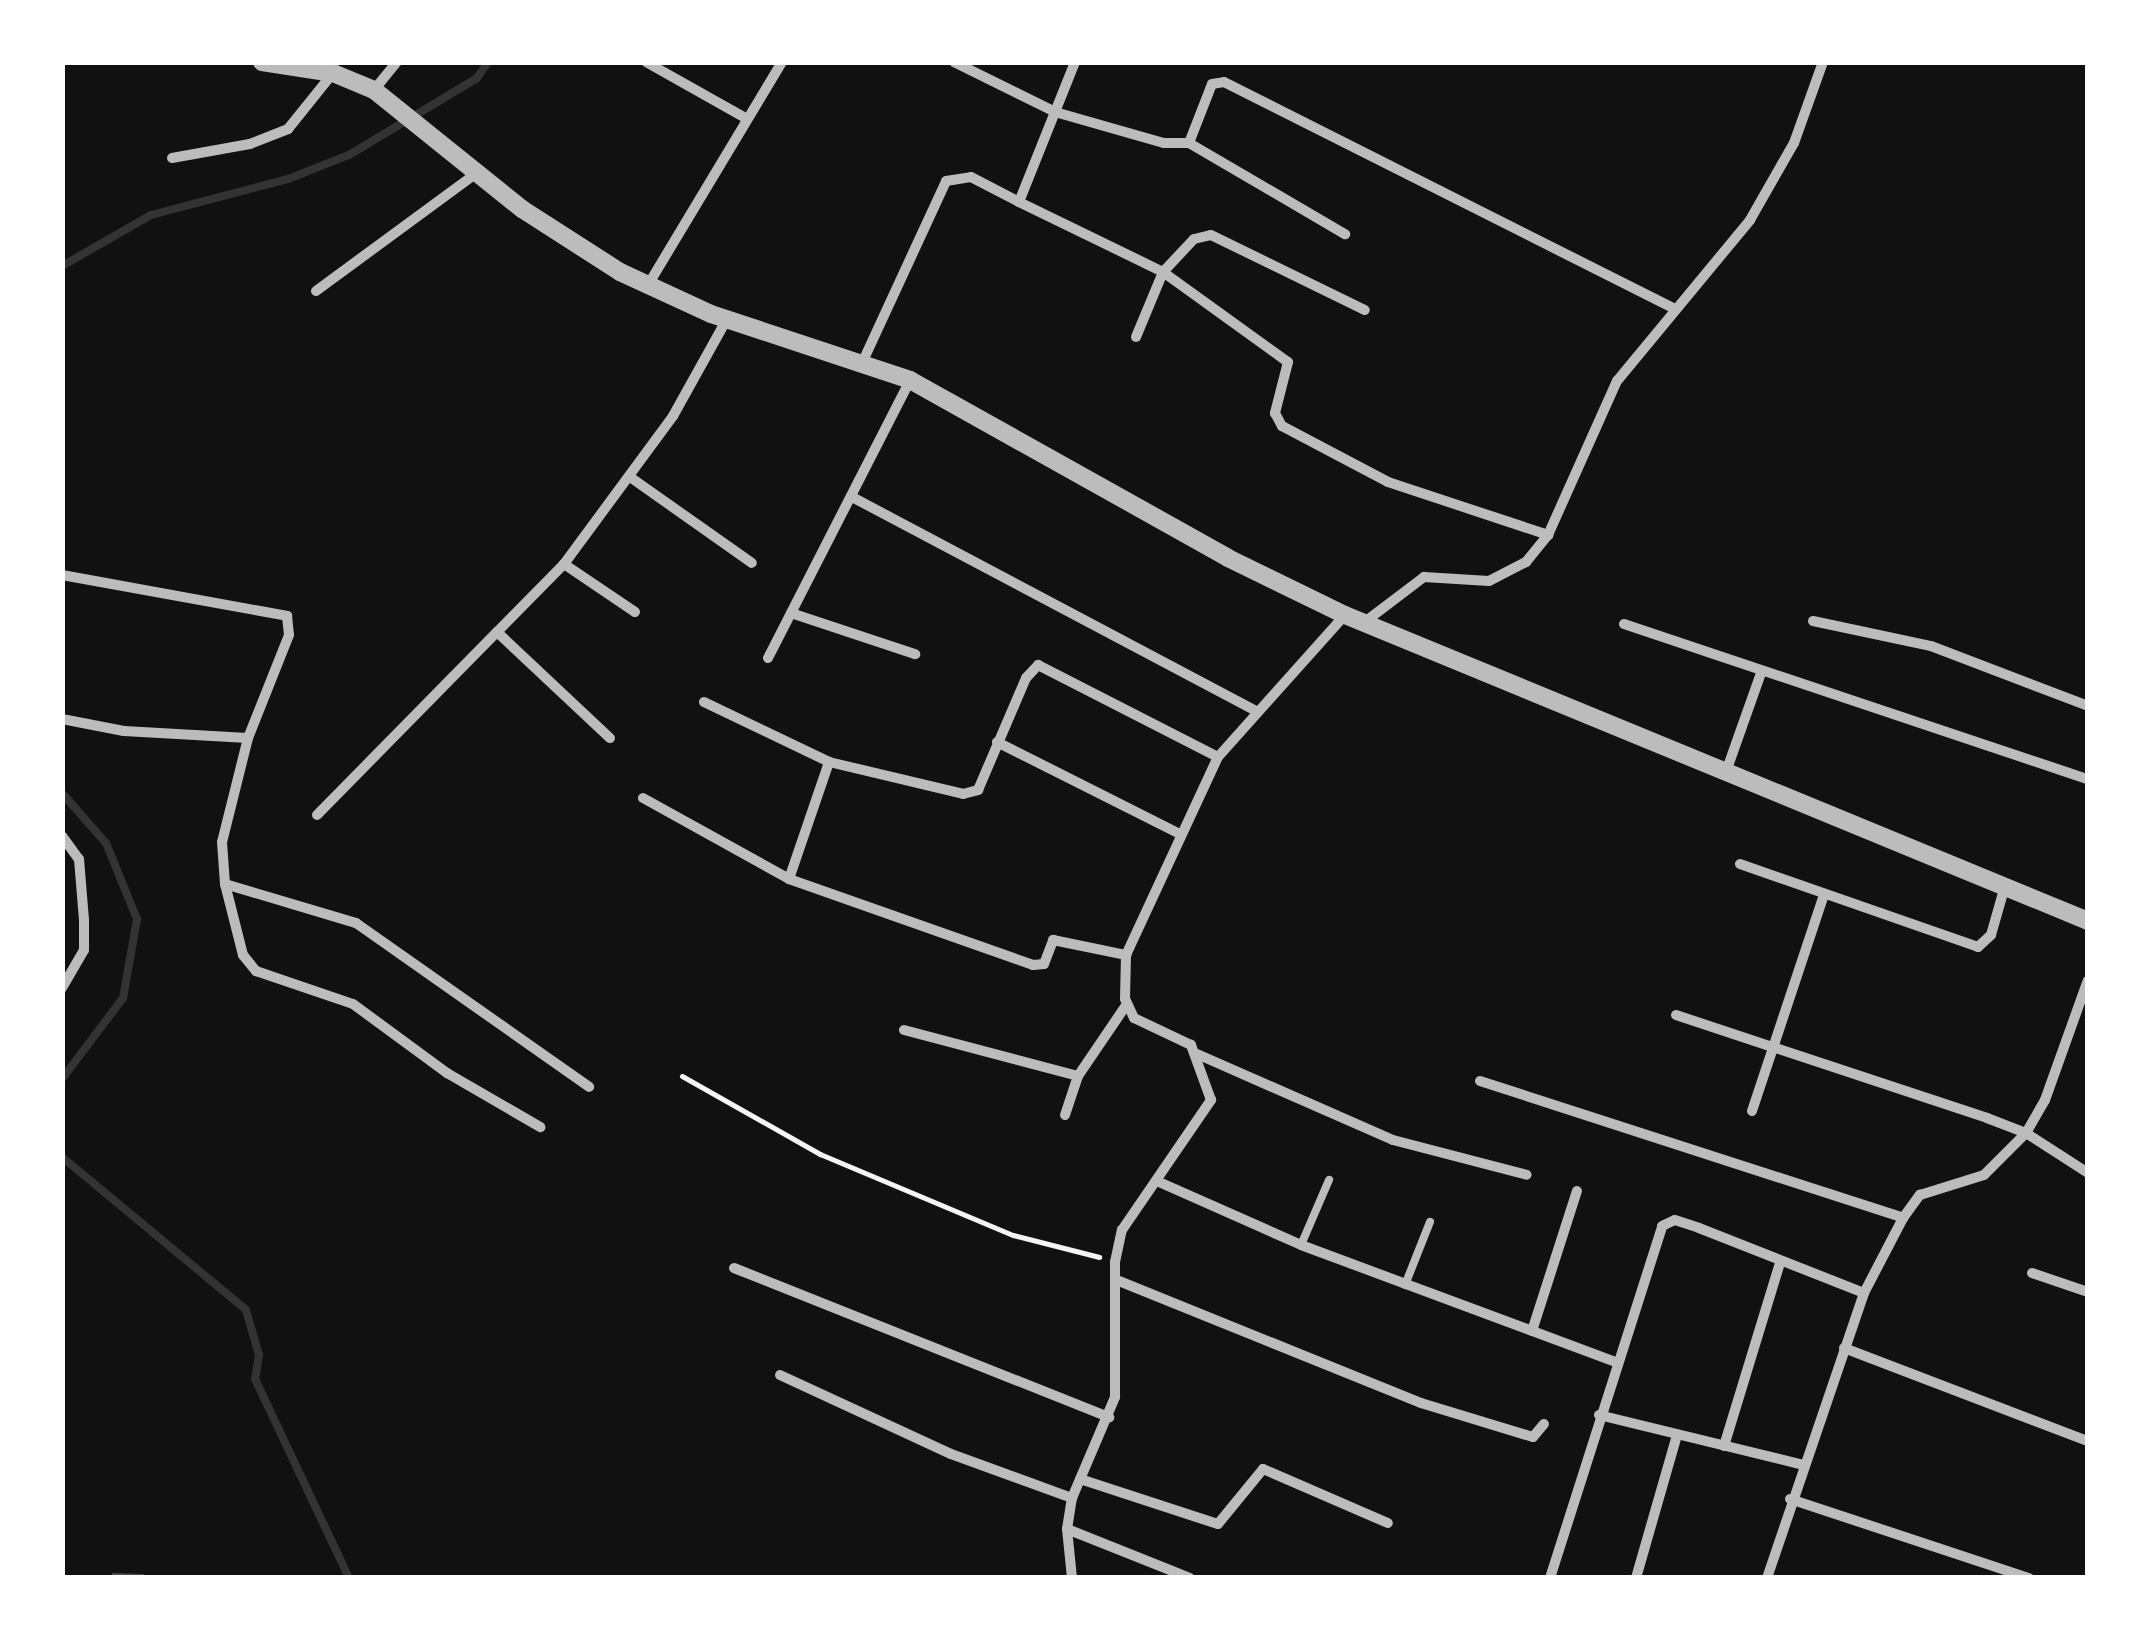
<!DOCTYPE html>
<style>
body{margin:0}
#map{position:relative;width:2150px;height:1640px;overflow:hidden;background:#111;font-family:Poppins,sans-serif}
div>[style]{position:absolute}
.stream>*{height:8px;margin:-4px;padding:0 4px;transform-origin:4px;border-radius:4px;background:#333}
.building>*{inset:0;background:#4a4a4a}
.path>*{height:5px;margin:-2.5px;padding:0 2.5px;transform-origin:2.5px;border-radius:2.5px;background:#f5f5f5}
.service>*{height:8px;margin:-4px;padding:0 4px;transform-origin:4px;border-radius:4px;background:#bcbcbc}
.minor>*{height:10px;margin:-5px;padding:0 5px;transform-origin:5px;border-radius:5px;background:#bcbcbc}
.tertiary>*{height:18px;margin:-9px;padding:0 9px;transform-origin:9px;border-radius:9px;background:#bcbcbc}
span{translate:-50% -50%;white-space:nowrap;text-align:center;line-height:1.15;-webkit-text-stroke:8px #fff;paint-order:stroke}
.frame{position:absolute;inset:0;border:65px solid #fff;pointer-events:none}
</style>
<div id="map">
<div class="stream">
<div style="left:62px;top:266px;width:103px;rotate:-29.8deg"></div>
<div style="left:151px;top:215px;width:142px;rotate:-14.7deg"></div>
<div style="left:288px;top:179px;width:66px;rotate:-21.5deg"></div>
<div style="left:349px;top:155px;width:149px;rotate:-31deg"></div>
<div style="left:477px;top:78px;width:19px;rotate:-55deg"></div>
<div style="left:62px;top:793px;width:67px;rotate:48.7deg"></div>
<div style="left:106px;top:843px;width:82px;rotate:67.8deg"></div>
<div style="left:137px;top:919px;width:80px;rotate:100deg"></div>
<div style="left:123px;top:998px;width:101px;rotate:127deg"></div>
<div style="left:62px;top:1157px;width:239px;rotate:39.7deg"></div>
<div style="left:246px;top:1310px;width:47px;rotate:73.9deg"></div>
<div style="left:259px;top:1355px;width:24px;rotate:99deg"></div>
<div style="left:255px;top:1379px;width:220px;rotate:64.7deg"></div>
</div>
<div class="building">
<div style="clip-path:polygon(112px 1573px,144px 1574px,144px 1578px,112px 1578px)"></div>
</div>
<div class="path">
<div style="left:682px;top:1076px;width:159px;rotate:29.5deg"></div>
<div style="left:820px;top:1154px;width:209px;rotate:22.8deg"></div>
<div style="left:1013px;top:1235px;width:89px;rotate:14.3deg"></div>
</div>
<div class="service">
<div style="left:1301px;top:1245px;width:71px;rotate:-66.7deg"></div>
<div style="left:1405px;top:1285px;width:68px;rotate:-68.4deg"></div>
</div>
<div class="minor">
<div style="left:646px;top:62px;width:116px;rotate:29.4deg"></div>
<div style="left:954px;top:62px;width:113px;rotate:26.3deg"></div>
<div style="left:1055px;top:112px;width:113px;rotate:15.9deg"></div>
<div style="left:1164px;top:143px;width:25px"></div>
<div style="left:1189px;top:143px;width:181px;rotate:30.3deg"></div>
<div style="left:374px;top:90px;width:36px;rotate:-51deg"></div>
<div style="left:1189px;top:143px;width:63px;rotate:-68.7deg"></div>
<div style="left:1212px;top:84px;width:12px;rotate:-9deg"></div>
<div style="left:1224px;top:82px;width:505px;rotate:26.72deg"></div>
<div style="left:172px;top:158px;width:79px;rotate:-10.2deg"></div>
<div style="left:250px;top:144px;width:41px;rotate:-21.5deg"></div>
<div style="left:288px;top:129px;width:72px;rotate:-51.2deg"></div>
<div style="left:1019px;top:202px;width:160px;rotate:25.9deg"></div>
<div style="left:1163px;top:272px;width:45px;rotate:-46.8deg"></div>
<div style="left:1194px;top:239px;width:17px;rotate:-13deg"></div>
<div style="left:1211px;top:235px;width:171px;rotate:26deg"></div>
<div style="left:648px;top:285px;width:260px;rotate:-59deg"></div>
<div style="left:316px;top:291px;width:201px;rotate:-36.3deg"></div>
<div style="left:1136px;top:337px;width:70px;rotate:-67.4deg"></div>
<div style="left:1163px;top:272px;width:154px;rotate:35.8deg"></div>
<div style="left:1288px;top:362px;width:53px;rotate:104.3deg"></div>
<div style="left:1275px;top:413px;width:15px;rotate:62deg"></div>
<div style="left:1282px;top:426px;width:120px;rotate:27.8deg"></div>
<div style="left:1388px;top:482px;width:169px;rotate:18.3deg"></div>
<div style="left:863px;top:361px;width:198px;rotate:-65.2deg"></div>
<div style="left:946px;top:181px;width:25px;rotate:-9deg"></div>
<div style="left:971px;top:177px;width:54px;rotate:27.5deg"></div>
<div style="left:1019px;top:202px;width:151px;rotate:-68.2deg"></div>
<div style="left:630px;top:477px;width:149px;rotate:35.2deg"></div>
<div style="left:852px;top:497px;width:457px;rotate:27.9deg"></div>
<div style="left:564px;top:564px;width:95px;rotate:134.6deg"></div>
<div style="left:497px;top:632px;width:155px;rotate:43.2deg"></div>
<div style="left:62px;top:575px;width:229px;rotate:10.3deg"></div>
<div style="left:287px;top:616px;width:19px;rotate:84deg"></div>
<div style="left:289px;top:635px;width:111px;rotate:111.7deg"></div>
<div style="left:248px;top:738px;width:107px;rotate:104deg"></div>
<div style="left:222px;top:842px;width:42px;rotate:85.9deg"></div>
<div style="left:225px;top:884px;width:73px;rotate:75.8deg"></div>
<div style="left:243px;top:955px;width:21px;rotate:51deg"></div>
<div style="left:256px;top:971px;width:102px;rotate:18.8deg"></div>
<div style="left:353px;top:1004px;width:117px;rotate:36.3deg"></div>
<div style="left:447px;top:1073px;width:108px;rotate:30.1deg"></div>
<div style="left:635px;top:612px;width:86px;rotate:-145.9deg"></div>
<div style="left:564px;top:564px;width:184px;rotate:-53.6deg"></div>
<div style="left:673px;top:416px;width:111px;rotate:-60.9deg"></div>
<div style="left:791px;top:613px;width:131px;rotate:18.3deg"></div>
<div style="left:1366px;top:621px;width:73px;rotate:-37.2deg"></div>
<div style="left:1424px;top:577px;width:65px;rotate:3.5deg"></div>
<div style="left:1489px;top:581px;width:42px;rotate:-27.2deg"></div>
<div style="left:1526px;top:562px;width:35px;rotate:-51deg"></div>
<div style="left:1548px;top:535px;width:169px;rotate:-65.9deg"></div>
<div style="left:1617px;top:381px;width:209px;rotate:-50.4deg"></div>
<div style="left:1750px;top:220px;width:89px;rotate:-60.3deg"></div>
<div style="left:1794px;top:143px;width:86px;rotate:-70.3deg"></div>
<div style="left:1813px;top:621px;width:121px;rotate:12deg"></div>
<div style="left:1931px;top:646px;width:168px;rotate:20.9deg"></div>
<div style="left:1624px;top:624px;width:489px;rotate:18.5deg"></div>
<div style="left:768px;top:658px;width:312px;rotate:-62.9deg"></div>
<div style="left:704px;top:702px;width:139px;rotate:25.6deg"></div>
<div style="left:62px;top:719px;width:63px;rotate:11deg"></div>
<div style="left:124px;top:731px;width:124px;rotate:3.2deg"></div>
<div style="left:997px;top:742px;width:205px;rotate:26.7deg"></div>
<div style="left:1727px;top:769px;width:102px;rotate:-70.5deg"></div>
<div style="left:643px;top:798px;width:167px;rotate:29deg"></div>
<div style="left:789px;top:879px;width:124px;rotate:-71.1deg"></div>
<div style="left:829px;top:762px;width:138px;rotate:13.4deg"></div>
<div style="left:963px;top:794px;width:16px;rotate:-15deg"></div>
<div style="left:978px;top:790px;width:122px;rotate:-66.8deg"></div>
<div style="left:1026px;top:678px;width:18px;rotate:-47deg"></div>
<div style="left:1038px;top:665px;width:202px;rotate:27.1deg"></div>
<div style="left:317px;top:815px;width:257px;rotate:-45.5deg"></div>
<div style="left:62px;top:836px;width:29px;rotate:54deg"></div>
<div style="left:79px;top:859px;width:61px;rotate:85.3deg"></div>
<div style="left:84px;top:920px;width:30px;rotate:90deg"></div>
<div style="left:84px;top:950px;width:44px;rotate:120.1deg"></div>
<div style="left:1740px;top:864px;width:252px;rotate:19.2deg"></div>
<div style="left:1978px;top:947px;width:18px;rotate:-43deg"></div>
<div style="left:1991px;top:935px;width:51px;rotate:-74.1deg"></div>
<div style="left:789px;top:879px;width:259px;rotate:19.4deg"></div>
<div style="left:1033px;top:965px;width:11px;rotate:-5deg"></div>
<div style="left:1044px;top:964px;width:26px;rotate:-69deg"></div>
<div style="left:1053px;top:940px;width:75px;rotate:11.6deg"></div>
<div style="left:225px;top:884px;width:137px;rotate:16.6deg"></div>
<div style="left:356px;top:923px;width:285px;rotate:35.1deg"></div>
<div style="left:1676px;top:1015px;width:328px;rotate:18.3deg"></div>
<div style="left:1987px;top:1118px;width:42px;rotate:21deg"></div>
<div style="left:2026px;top:1133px;width:74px;rotate:32.8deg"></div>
<div style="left:904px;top:1030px;width:180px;rotate:14.8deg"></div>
<div style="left:1197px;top:1054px;width:214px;rotate:23.7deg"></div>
<div style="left:1393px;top:1140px;width:138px;rotate:14.6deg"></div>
<div style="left:1480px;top:1081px;width:445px;rotate:17.9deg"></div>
<div style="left:1752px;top:1111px;width:229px;rotate:-71.6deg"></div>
<div style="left:1065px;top:1115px;width:41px;rotate:-71.6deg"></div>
<div style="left:1078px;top:1076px;width:87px;rotate:-55.8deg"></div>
<div style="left:1159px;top:1182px;width:155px;rotate:23.9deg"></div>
<div style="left:1301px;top:1245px;width:336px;rotate:20.4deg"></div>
<div style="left:734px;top:1268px;width:404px;rotate:21.7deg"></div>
<div style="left:2032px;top:1273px;width:59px;rotate:18.7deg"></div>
<div style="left:1119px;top:1281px;width:326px;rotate:22deg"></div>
<div style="left:1421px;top:1403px;width:117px;rotate:16.9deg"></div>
<div style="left:1533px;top:1437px;width:17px;rotate:-50deg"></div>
<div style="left:1532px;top:1331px;width:147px;rotate:-72.2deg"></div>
<div style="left:1844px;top:1348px;width:261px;rotate:20.9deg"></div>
<div style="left:780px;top:1375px;width:188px;rotate:24.8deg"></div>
<div style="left:951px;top:1454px;width:129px;rotate:20deg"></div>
<div style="left:1599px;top:1415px;width:207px;rotate:13.7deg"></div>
<div style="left:1724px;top:1446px;width:191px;rotate:-73deg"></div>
<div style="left:1080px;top:1479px;width:145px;rotate:18.1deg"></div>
<div style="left:1218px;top:1524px;width:71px;rotate:-50.7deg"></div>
<div style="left:1263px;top:1469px;width:136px;rotate:23.4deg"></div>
<div style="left:1790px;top:1499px;width:252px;rotate:18.3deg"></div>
<div style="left:1067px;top:1529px;width:132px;rotate:21.7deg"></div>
<div style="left:1072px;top:1578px;width:49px;rotate:-95.8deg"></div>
<div style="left:1067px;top:1529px;width:31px;rotate:-81deg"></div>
<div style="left:1072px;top:1498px;width:110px;rotate:-66.9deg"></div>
<div style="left:1115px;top:1397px;width:135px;rotate:-90deg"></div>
<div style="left:1115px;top:1262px;width:33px;rotate:-78deg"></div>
<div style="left:1122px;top:1230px;width:158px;rotate:-55.6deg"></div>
<div style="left:1211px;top:1100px;width:59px;rotate:-110deg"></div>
<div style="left:1191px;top:1045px;width:63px;rotate:-154.7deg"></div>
<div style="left:1134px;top:1018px;width:21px;rotate:-115deg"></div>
<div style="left:1125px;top:999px;width:44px;rotate:-88.7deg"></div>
<div style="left:1126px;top:955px;width:218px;rotate:-65.1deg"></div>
<div style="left:1218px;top:757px;width:191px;rotate:-48.2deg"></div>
<div style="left:1550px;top:1578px;width:369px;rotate:-72.3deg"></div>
<div style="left:1662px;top:1226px;width:14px;rotate:-25deg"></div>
<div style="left:1675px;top:1220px;width:25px;rotate:18deg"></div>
<div style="left:1699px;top:1228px;width:177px;rotate:21.5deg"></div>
<div style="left:1636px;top:1578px;width:149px;rotate:-74deg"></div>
<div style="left:1767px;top:1578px;width:301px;rotate:-71.2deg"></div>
<div style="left:1864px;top:1293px;width:85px;rotate:-62.5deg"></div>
<div style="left:1903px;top:1218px;width:29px;rotate:-54deg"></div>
<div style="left:1920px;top:1195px;width:67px;rotate:-17.4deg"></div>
<div style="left:1984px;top:1175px;width:59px;rotate:-45deg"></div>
<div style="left:2026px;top:1133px;width:38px;rotate:-60deg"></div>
<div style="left:2045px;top:1100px;width:127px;rotate:-70.3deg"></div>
</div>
<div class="tertiary">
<div style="left:262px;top:62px;width:72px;rotate:8.8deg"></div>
<div style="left:333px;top:73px;width:44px;rotate:22.5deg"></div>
<div style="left:374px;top:90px;width:190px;rotate:38.8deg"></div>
<div style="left:522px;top:209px;width:117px;rotate:32.7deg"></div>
<div style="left:620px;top:272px;width:100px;rotate:24.8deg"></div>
<div style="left:711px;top:314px;width:210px;rotate:18.3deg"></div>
<div style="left:910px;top:380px;width:364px;rotate:29.2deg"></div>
<div style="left:1228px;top:558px;width:130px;rotate:26deg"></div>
<div style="left:1345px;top:615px;width:804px;rotate:22.38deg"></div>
</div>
<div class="frame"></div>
</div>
